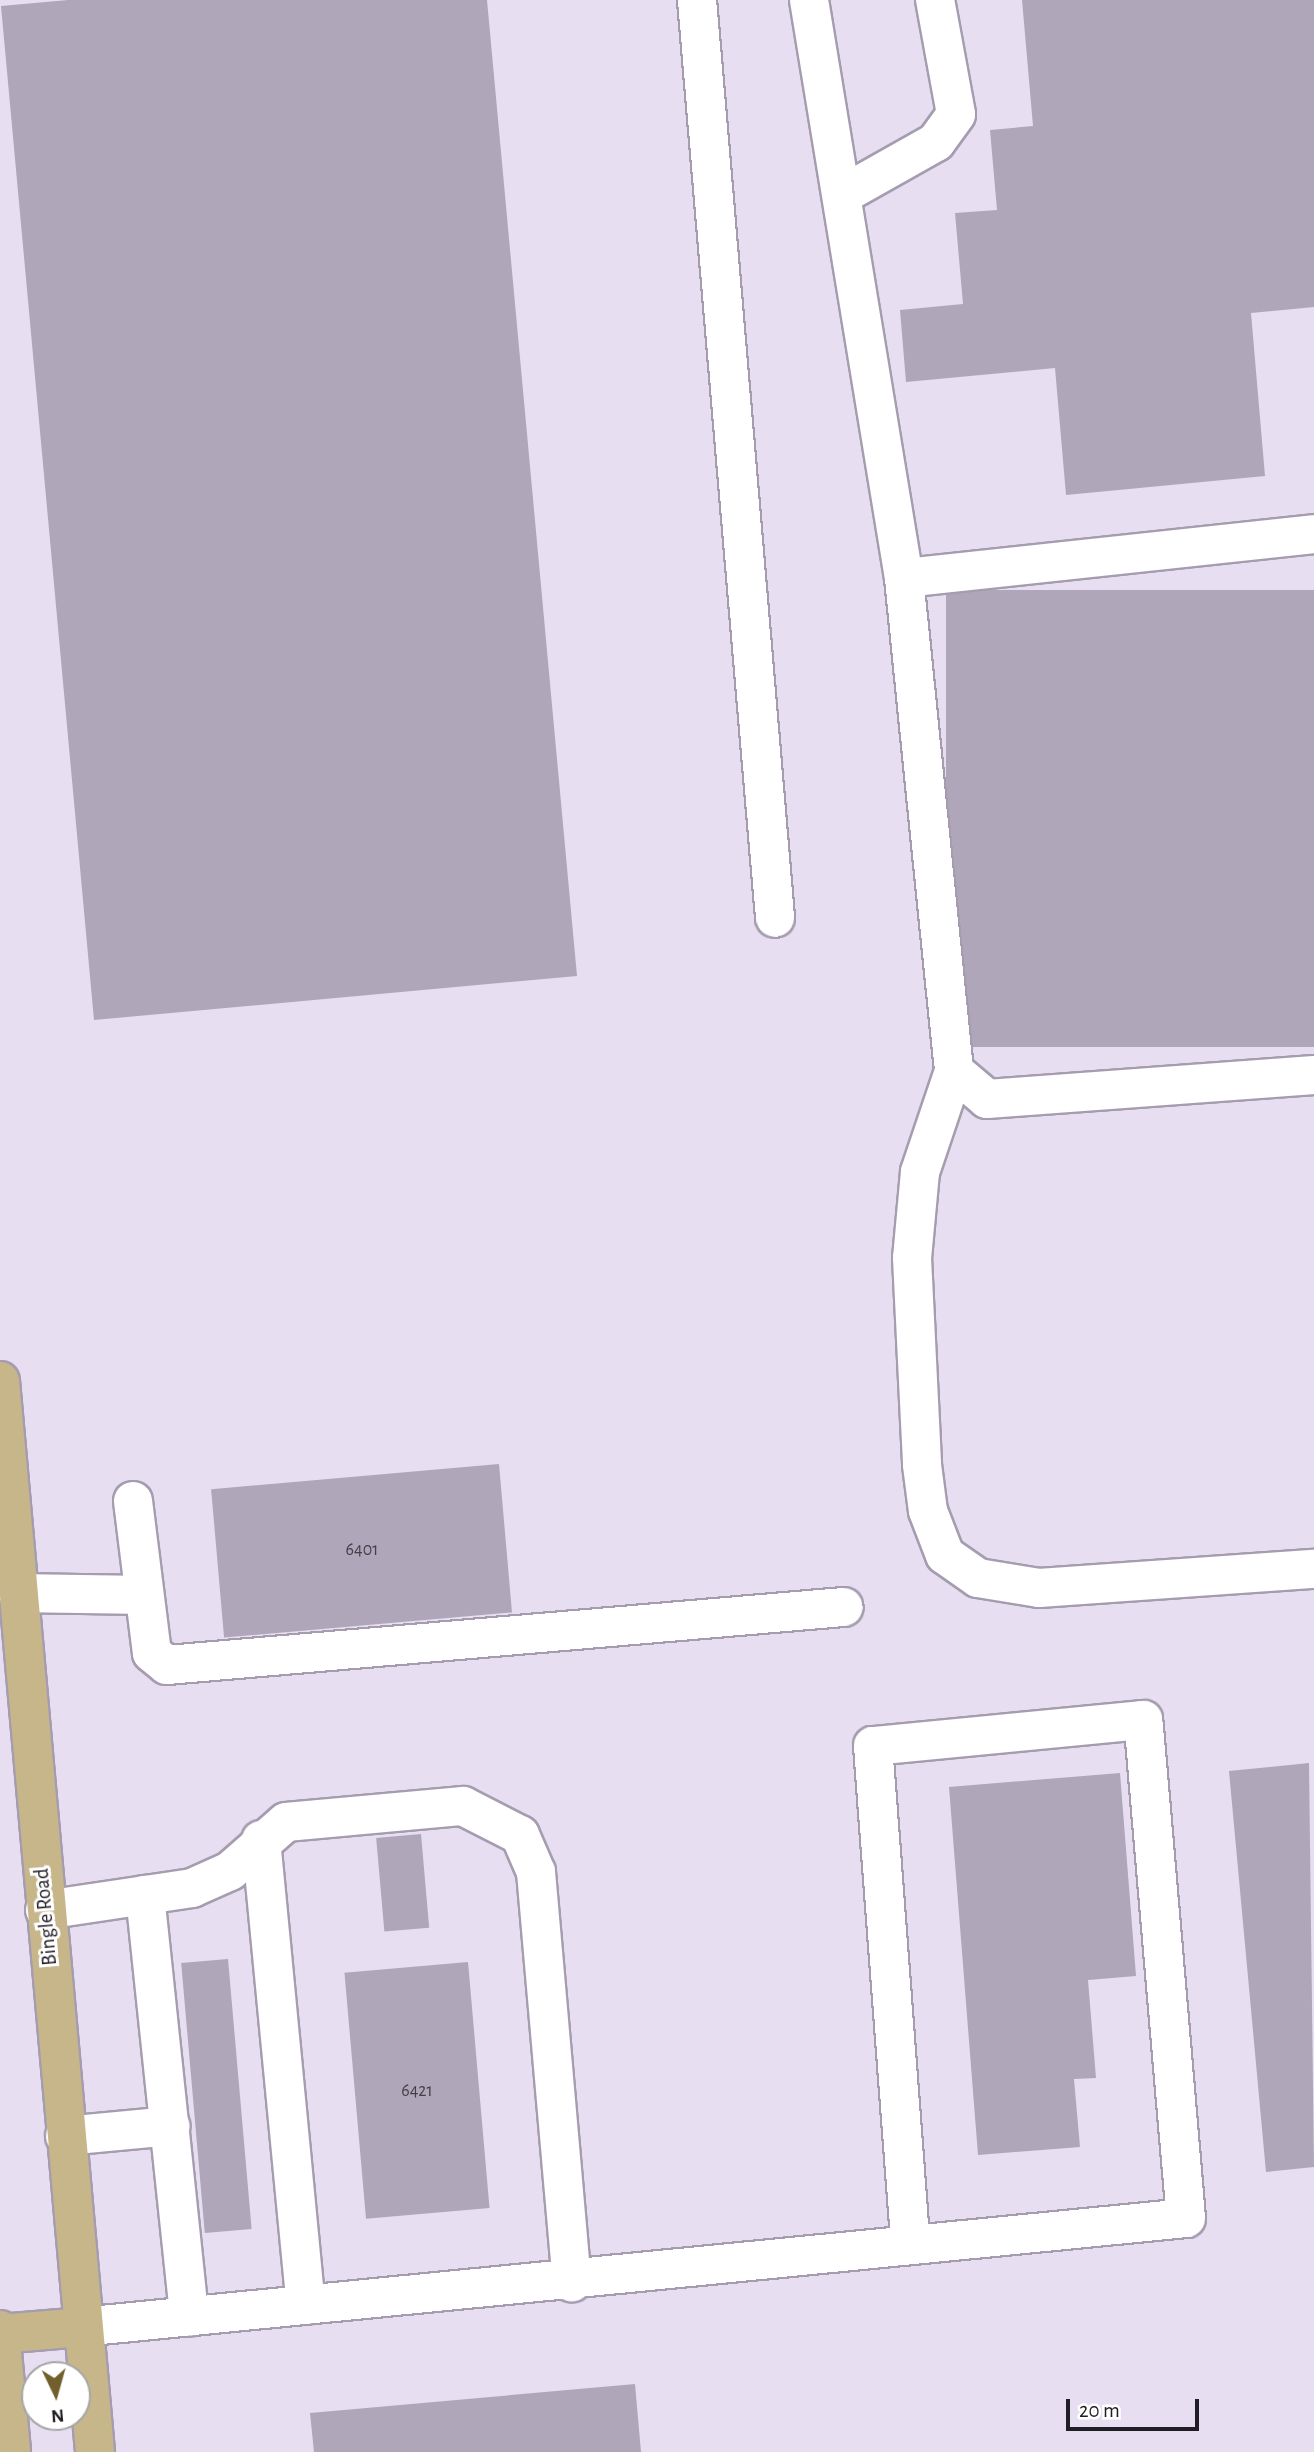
<!DOCTYPE html>
<style>
body{margin:0}
#map{position:relative;width:1314px;height:2452px;overflow:hidden;background:#e7def2;font-family:"Alegreya Sans",sans-serif}
div>[style]{position:absolute}
.building>*{inset:0;background:#afa6b9;transform-origin:0 0}
.roads{filter:drop-shadow(2px 0 #a59daf) drop-shadow(-2px 0 #a59daf) drop-shadow(0 2px #a59daf) drop-shadow(0 -2px #a59daf)}
.minor>*{height:38px;margin:-19px;padding:0 19px;transform-origin:19px;border-radius:19px;background:#fff}
.major>*{height:38px;margin:-19px;padding:0 19px;transform-origin:19px;border-radius:19px;background:#c8b68b}
span{translate:-50% -50%;white-space:nowrap;text-align:center;line-height:1.15;-webkit-text-stroke:6px #fff;paint-order:stroke}
.number-label{font-size:18px;color:#443f49}
.number-label span{-webkit-text-stroke-width:0}
.street-label{font-size:21px;color:#211d24}
.north{position:absolute;left:21px;top:2361px;width:70px;height:70px;box-sizing:border-box;background:#fff;border:2px solid #a6a5a7;border-radius:50%;rotate:175deg;font-size:19px;font-weight:700;line-height:28px;text-align:center;color:#211d24}
.north::after{content:'';display:block;margin:auto;width:24px;height:32px;background:#735f2e;clip-path:polygon(50% 0,100% 100%,50% 72%,0 100%)}
.scale{position:absolute;left:1066px;top:2399px;width:133px;height:32px;box-sizing:border-box;border:4px solid #211d24;border-top:0;padding-left:9px;font-size:21px;line-height:24px;white-space:nowrap;color:#211d24;-webkit-text-stroke:5px #fff;paint-order:stroke}
</style>
<div id="map">
<div class="building">
<div style="clip-path:polygon(68px 0,487px 0,577px 976px,94px 1020px,1px 6px)"></div>
<div style="clip-path:polygon(1022px 0,1314px 0,1314px 307px,1251px 313px,1265px 476px,1066px 495px,1055px 368px,906px 382px,900px 310px,963px 304px,955px 213px,997px 210px,990px 130px,1033px 126px)"></div>
<div style="left:1314px;top:590px;width:457px;height:368px;rotate:90deg"></div>
<div style="left:499px;top:1464px;width:149px;height:289px;rotate:85deg"></div>
<div style="clip-path:polygon(1309px 1763px,1314px 2167px,1266px 2172px,1229px 1771px)"></div>
<div style="clip-path:polygon(1120px 1773px,1136px 1976px,1088px 1980px,1096px 2078px,1074px 2079px,1080px 2147px,978px 2155px,949px 1787px)"></div>
<div style="left:421px;top:1834px;width:94px;height:45px;rotate:85deg"></div>
<div style="left:228px;top:1959px;width:271px;height:47px;rotate:85deg"></div>
<div style="left:468px;top:1962px;width:247px;height:124px;rotate:85deg"></div>
<div style="clip-path:polygon(635px 2384px,641px 2452px,314px 2452px,310px 2413px)"></div>
</div>
<div class="roads">
<div class="minor">
<div style="left:697px;top:0;width:921px;rotate:85.14deg"></div>
<div style="left:809px;top:0;width:586px;rotate:80.67deg"></div>
<div style="left:904px;top:578px;width:496px;rotate:84.2deg"></div>
<div style="left:954px;top:1071px;width:43px;rotate:40.3deg"></div>
<div style="left:987px;top:1099px;width:328px;rotate:-4.2deg"></div>
<div style="left:842px;top:195px;width:108px;rotate:-29.4deg"></div>
<div style="left:936px;top:142px;width:34px;rotate:-54deg"></div>
<div style="left:956px;top:114px;width:116px;rotate:-100.4deg"></div>
<div style="left:904px;top:578px;width:412px;rotate:-6.1deg"></div>
<div style="left:954px;top:1071px;width:107px;rotate:108.6deg"></div>
<div style="left:920px;top:1172px;width:86px;rotate:95.3deg"></div>
<div style="left:912px;top:1258px;width:207px;rotate:87.2deg"></div>
<div style="left:922px;top:1465px;width:46px;rotate:82.6deg"></div>
<div style="left:928px;top:1511px;width:47px;rotate:68.9deg"></div>
<div style="left:945px;top:1555px;width:40px;rotate:34.9deg"></div>
<div style="left:978px;top:1578px;width:62px;rotate:9.3deg"></div>
<div style="left:1039px;top:1588px;width:276px;rotate:-4deg"></div>
<div style="left:133px;top:1501px;width:153px;rotate:82.9deg"></div>
<div style="left:152px;top:1653px;width:19px;rotate:39deg"></div>
<div style="left:167px;top:1665px;width:679px;rotate:-4.9deg"></div>
<div style="left:18px;top:1593px;width:126px;rotate:0.9deg"></div>
<div style="left:261px;top:1840px;width:467px;rotate:84.5deg"></div>
<div style="left:145px;top:1895px;width:424px;rotate:84deg"></div>
<div style="left:45px;top:1910px;width:149px;rotate:-8.5deg"></div>
<div style="left:192px;top:1888px;width:42px;rotate:-24.1deg"></div>
<div style="left:230px;top:1871px;width:74px;rotate:-41.2deg"></div>
<div style="left:286px;top:1822px;width:178px;rotate:-5.2deg"></div>
<div style="left:463px;top:1806px;width:64px;rotate:27deg"></div>
<div style="left:520px;top:1835px;width:40px;rotate:66.6deg"></div>
<div style="left:536px;top:1872px;width:412px;rotate:85deg"></div>
<div style="left:65px;top:2136px;width:106px;rotate:-5.4deg"></div>
<div style="left:81px;top:2327px;width:1110px;rotate:-5.63deg"></div>
<div style="left:1186px;top:2218px;width:500px;rotate:-94.9deg"></div>
<div style="left:1143px;top:1720px;width:271px;rotate:174.5deg"></div>
<div style="left:873px;top:1746px;width:498px;rotate:85.7deg"></div>
</div>
<div class="major">
<div style="left:0;top:1381px;width:1075px;rotate:84.93deg"></div>
<div style="left:0;top:2330px;width:122px;rotate:84.8deg"></div>
<div style="left:0;top:2334px;width:81px;rotate:-4.9deg"></div>
</div>
</div>
<div class="number-label">
<span style="left:362px;top:1550px">6401</span>
<span style="left:417px;top:2091px">6421</span>
</div>
<div class="street-label">
<span style="left:46px;top:1917px;rotate:-95deg">Bingle Road</span>
</div>
<div class="north">N</div>
<div class="scale">20 m</div>
</div>
